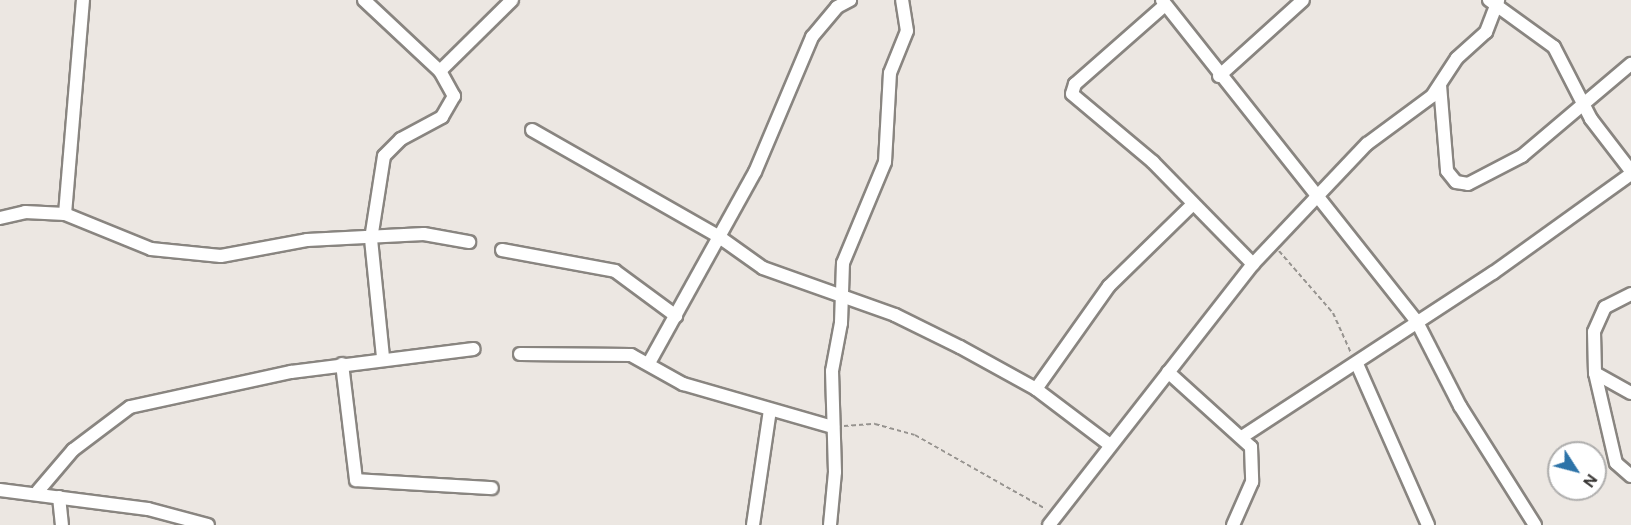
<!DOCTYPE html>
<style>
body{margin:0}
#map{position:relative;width:1631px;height:525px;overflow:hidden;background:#ece7e2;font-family:"DM Sans",sans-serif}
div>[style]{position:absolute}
.path>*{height:2px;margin-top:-1px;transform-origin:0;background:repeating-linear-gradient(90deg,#96938f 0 4.5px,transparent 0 7.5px)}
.roads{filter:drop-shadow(2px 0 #898580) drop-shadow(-2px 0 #898580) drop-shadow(0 2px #898580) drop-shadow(0 -2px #898580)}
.street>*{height:12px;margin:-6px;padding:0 6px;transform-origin:6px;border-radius:6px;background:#fff}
span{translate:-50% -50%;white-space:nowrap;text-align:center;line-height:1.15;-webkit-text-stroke:6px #fff;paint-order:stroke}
.north{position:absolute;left:1547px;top:441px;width:60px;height:60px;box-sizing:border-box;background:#fff;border:2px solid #afaead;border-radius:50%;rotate:126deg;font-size:16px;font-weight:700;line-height:24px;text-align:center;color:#363432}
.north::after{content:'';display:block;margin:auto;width:21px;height:27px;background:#2d73a8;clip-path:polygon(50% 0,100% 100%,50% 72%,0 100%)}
</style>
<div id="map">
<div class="path">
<div style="left:1279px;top:251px;width:82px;rotate:48.9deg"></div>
<div style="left:1333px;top:313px;width:44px;rotate:65.8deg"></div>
<div style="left:844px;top:426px;width:31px;rotate:-4deg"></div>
<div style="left:875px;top:424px;width:41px;rotate:15.4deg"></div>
<div style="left:915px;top:435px;width:150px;rotate:29.5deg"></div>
</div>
<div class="roads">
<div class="street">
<div style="left:364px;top:0;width:104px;rotate:43.1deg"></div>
<div style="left:440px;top:71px;width:29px;rotate:61deg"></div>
<div style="left:454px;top:96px;width:24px;rotate:120deg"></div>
<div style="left:442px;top:117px;width:47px;rotate:151.8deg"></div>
<div style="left:401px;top:139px;width:24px;rotate:135deg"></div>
<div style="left:384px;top:156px;width:84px;rotate:98.9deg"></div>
<div style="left:371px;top:239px;width:119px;rotate:84.2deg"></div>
<div style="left:1162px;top:0;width:409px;rotate:51.6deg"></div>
<div style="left:1416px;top:320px;width:97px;rotate:62.9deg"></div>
<div style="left:1460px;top:406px;width:141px;rotate:57.8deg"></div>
<div style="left:1489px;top:0;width:80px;rotate:35.9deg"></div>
<div style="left:1554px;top:47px;width:81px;rotate:62.8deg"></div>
<div style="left:1591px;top:119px;width:66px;rotate:52.4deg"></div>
<div style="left:1165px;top:5px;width:120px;rotate:138.7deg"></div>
<div style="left:1075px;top:84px;width:10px;rotate:107deg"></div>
<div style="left:1072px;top:94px;width:106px;rotate:40deg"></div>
<div style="left:1153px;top:162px;width:143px;rotate:45.6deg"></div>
<div style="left:440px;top:71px;width:101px;rotate:-44.6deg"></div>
<div style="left:1219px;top:76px;width:113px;rotate:-42.1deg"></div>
<div style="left:1440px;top:85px;width:86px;rotate:85.3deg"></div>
<div style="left:1447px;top:171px;width:14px;rotate:51deg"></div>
<div style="left:1456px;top:182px;width:12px;rotate:9deg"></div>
<div style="left:1468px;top:184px;width:61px;rotate:-27.4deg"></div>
<div style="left:1522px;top:156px;width:143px;rotate:-40.2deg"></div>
<div style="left:532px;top:130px;width:214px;rotate:29.7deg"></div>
<div style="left:718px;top:236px;width:55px;rotate:35.4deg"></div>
<div style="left:763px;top:268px;width:140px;rotate:19.6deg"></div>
<div style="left:895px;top:315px;width:72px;rotate:26.2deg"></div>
<div style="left:960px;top:347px;width:87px;rotate:28.9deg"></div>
<div style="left:1036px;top:389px;width:93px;rotate:37.1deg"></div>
<div style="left:65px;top:214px;width:215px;rotate:-85.2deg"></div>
<div style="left:0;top:218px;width:26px;rotate:-13deg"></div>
<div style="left:25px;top:212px;width:40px;rotate:2.9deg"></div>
<div style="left:65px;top:214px;width:93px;rotate:22.1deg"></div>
<div style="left:151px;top:249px;width:70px;rotate:5.7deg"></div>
<div style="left:221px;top:256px;width:87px;rotate:-10.5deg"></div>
<div style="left:307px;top:240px;width:117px;rotate:-2.9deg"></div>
<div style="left:424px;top:234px;width:46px;rotate:10.1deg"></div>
<div style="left:502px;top:250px;width:115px;rotate:10.5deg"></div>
<div style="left:615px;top:271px;width:76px;rotate:36.4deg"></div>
<div style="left:1631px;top:294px;width:29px;rotate:153deg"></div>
<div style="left:1605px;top:307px;width:27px;rotate:114deg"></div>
<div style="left:1594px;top:332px;width:41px;rotate:88.6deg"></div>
<div style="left:1595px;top:373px;width:92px;rotate:76.9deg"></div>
<div style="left:1616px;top:463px;width:20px;rotate:41deg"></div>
<div style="left:520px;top:354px;width:111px;rotate:0.5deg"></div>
<div style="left:631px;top:355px;width:60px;rotate:29.1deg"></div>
<div style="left:683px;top:384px;width:156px;rotate:16deg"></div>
<div style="left:649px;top:363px;width:218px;rotate:-61deg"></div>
<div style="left:755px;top:172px;width:147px;rotate:-67.1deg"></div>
<div style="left:812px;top:37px;width:39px;rotate:-50deg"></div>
<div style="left:837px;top:7px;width:15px;rotate:-28deg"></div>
<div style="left:342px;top:364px;width:117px;rotate:83.1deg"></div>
<div style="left:356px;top:480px;width:136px;rotate:3.4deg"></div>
<div style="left:1357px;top:364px;width:176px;rotate:66.2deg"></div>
<div style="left:1168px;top:372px;width:112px;rotate:42.1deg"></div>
<div style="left:1251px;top:447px;width:35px;rotate:88deg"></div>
<div style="left:1252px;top:482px;width:47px;rotate:113.8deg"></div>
<div style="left:1595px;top:373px;width:41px;rotate:29.1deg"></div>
<div style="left:1036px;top:389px;width:126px;rotate:-54.7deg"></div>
<div style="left:1109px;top:286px;width:117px;rotate:-44.3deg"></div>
<div style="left:1242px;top:437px;width:300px;rotate:-33.2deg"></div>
<div style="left:1493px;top:273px;width:170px;rotate:-35.7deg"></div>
<div style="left:0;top:490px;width:149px;rotate:7.3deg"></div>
<div style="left:148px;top:509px;width:62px;rotate:14.9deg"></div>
<div style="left:38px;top:491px;width:54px;rotate:-49.5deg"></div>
<div style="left:73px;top:450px;width:71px;rotate:-37deg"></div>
<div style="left:130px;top:407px;width:165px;rotate:-12.3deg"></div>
<div style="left:291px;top:372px;width:184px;rotate:-7.2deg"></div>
<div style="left:59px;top:497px;width:28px;rotate:84deg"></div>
<div style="left:753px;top:525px;width:116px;rotate:-81.6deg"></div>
<div style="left:830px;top:525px;width:53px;rotate:-84.6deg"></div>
<div style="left:835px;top:472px;width:101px;rotate:-91.7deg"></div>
<div style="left:832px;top:371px;width:49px;rotate:-79.4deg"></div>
<div style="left:841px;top:323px;width:60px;rotate:-88.1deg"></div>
<div style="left:843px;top:263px;width:109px;rotate:-67.4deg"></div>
<div style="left:885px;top:162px;width:89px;rotate:-86.8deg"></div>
<div style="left:890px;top:73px;width:45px;rotate:-68deg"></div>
<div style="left:907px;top:31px;width:31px;rotate:-99deg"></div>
<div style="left:1049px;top:525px;width:331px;rotate:-52deg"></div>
<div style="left:1253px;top:264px;width:166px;rotate:-46.5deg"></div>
<div style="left:1367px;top:144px;width:81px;rotate:-36.4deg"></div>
<div style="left:1432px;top:96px;width:45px;rotate:-56.7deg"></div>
<div style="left:1457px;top:58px;width:39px;rotate:-42deg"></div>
<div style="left:1486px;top:32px;width:34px;rotate:-69deg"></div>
</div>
</div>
<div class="north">N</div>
</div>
